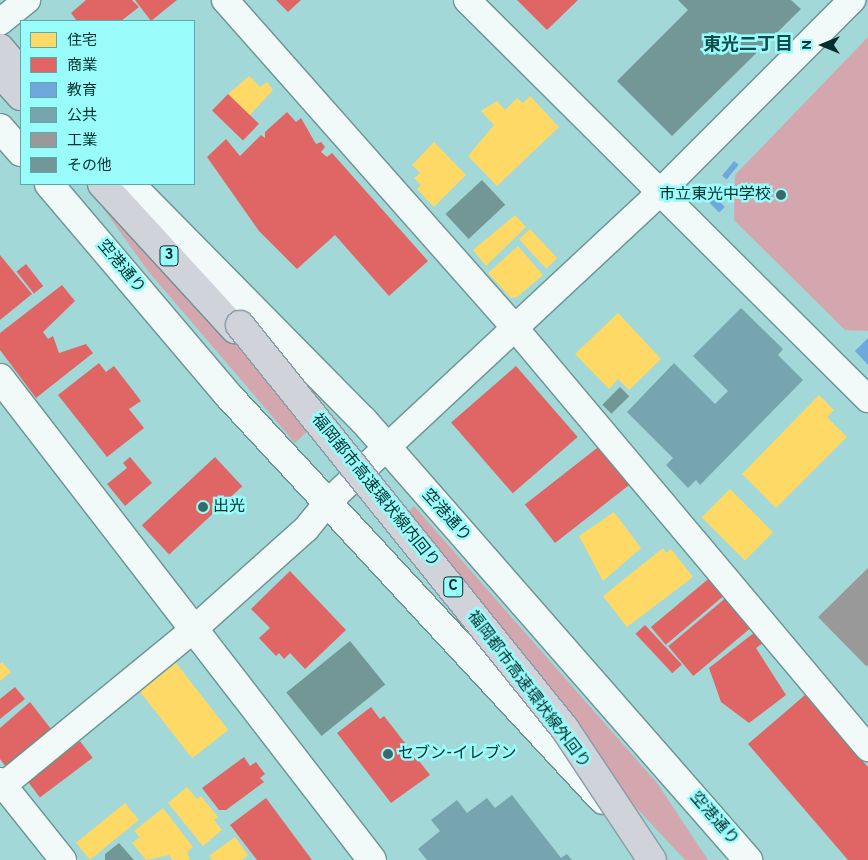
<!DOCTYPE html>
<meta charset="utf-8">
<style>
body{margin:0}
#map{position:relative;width:868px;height:860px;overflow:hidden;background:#a2d8d7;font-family:Overpass,"Noto Sans JP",sans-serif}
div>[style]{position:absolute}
.green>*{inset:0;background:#d4a6ae}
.homes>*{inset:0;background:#ffd966;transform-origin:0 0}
.shops>*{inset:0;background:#e06666;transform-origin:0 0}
.schools>*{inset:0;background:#6fa8dc;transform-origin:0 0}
.public>*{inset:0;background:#76a5af}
.industry>*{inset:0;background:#999}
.building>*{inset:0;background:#739797;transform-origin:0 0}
.roads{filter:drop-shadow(1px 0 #6b9392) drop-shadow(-1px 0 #6b9392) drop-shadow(0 1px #6b9392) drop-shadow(0 -1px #6b9392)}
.minor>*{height:26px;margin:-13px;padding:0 13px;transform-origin:13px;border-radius:13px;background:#f1f9f9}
.tertiary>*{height:28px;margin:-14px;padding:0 14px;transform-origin:14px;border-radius:14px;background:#f1f9f9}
.motorway>*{height:28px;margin:-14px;padding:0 14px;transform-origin:14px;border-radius:14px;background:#d1d3db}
.bridges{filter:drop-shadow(1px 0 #889da6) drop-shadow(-1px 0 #889da6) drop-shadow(0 1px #889da6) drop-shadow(0 -1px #889da6)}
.motorway-bridge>*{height:28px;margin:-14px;padding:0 14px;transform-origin:14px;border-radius:14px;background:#d1d3db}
.dots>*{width:14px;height:14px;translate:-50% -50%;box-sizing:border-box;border:2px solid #99fcfb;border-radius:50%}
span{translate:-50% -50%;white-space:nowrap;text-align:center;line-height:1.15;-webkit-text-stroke:5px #99fcfb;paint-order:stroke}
.shield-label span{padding:1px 4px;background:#99fcfb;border:1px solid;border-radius:4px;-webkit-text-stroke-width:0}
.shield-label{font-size:15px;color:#002f2f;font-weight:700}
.poi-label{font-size:16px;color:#002f2f}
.right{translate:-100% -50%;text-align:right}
.left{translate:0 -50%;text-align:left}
.street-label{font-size:16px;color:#002f2f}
.neighbourhood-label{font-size:18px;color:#134b4b;font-weight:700}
.legend{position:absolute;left:20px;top:20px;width:175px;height:165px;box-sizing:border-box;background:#99fcfb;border:1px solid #5caaa9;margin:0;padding:6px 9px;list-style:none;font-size:15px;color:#002f2f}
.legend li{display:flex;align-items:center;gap:10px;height:25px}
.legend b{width:25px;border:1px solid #5caaa9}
.north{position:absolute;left:798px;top:20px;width:50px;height:50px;-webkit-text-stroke:4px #99fcfb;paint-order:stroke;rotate:270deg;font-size:14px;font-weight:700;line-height:20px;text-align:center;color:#002f2f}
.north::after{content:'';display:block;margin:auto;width:18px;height:22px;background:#002f2f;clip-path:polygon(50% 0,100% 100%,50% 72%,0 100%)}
</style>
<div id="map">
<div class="green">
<div style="clip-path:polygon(868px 37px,868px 331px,845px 330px,734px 220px,735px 175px)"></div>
<div style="clip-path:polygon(86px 184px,106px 184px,319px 420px,295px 443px,148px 271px)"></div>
<div style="clip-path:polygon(414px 506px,657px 783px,708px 860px,685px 860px,546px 711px,392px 529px)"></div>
</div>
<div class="homes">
<div style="clip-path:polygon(249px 76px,260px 87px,267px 82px,273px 90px,248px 117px,228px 94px)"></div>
<div style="clip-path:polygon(530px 96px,559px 127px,497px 186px,468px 156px,494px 125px,481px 111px,497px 101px,505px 110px,517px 98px,523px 103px)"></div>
<div style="clip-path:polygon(434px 142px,466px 175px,434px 207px,417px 189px,421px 185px,414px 178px,420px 173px,412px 165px)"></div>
<div style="clip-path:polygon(515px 215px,526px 227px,486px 266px,473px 250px)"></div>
<div style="left:530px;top:229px;width:40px;height:15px;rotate:47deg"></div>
<div style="clip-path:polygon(518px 246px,543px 275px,517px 297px,511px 298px,488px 273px)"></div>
<div style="clip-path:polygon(618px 313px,661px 359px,629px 390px,618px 379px,609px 389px,575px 354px)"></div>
<div style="clip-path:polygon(819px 395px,834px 410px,827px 417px,847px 437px,776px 508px,742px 474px)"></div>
<div style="left:730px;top:489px;width:61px;height:40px;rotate:45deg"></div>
<div style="clip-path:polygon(614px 512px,641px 548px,603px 581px,579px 536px)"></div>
<div style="clip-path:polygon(663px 548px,666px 553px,671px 549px,693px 577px,627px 627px,603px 596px)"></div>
<div style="clip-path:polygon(2px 662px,11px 672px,0 681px,0 664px)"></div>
<div style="left:176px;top:663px;width:85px;height:46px;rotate:52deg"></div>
<div style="clip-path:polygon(187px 787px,197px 799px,201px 796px,218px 817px,214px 820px,222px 830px,203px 846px,168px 803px)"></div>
<div style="left:125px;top:803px;width:22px;height:63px;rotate:51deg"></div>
<div style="clip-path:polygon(163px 808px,193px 847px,187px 852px,190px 860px,172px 860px,169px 855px,146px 860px,132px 843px,140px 837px,134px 831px)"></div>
<div style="clip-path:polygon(235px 837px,248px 855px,242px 860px,212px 860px,209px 856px)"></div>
</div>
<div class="shops">
<div style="clip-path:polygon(86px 0,132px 0,139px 7px,121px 21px,77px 21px,71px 13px)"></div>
<div style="clip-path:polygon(135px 0,177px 0,151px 21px)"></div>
<div style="clip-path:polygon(276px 0,301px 0,288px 12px)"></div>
<div style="clip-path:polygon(517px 0,578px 0,547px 30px)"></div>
<div style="left:228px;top:94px;width:43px;height:23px;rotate:44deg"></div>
<div style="clip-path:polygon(287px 112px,296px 122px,301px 118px,316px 144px,321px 142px,325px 147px,321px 152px,327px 157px,332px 153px,428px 261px,389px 296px,335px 235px,297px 269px,259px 231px,207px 157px,226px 139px,240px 156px,261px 135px,265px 138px,265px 132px)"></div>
<div style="clip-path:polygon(0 255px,32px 294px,0 320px)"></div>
<div style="left:26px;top:264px;width:28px;height:12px;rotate:52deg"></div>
<div style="clip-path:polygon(62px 285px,75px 301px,43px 332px,48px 339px,53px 336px,59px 353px,86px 344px,93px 353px,36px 398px,0 350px,0 333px)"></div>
<div style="clip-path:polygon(99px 363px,106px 372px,114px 366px,141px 401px,129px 409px,144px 428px,107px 457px,58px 395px)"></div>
<div style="left:516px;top:366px;width:94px;height:86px;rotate:49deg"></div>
<div style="left:606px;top:441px;width:49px;height:103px;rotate:52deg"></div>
<div style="clip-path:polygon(130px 457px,152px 483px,125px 506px,107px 484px,127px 468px,123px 463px)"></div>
<div style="left:215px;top:457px;width:40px;height:100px;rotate:47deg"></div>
<div style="clip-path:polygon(290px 571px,346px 630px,305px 669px,290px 653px,284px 659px,279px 653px,276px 656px,259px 638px,270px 628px,251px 609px)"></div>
<div style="left:713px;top:575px;width:23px;height:81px;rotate:50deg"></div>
<div style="left:728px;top:596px;width:39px;height:78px;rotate:50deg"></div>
<div style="left:645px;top:625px;width:54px;height:13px;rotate:47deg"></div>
<div style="clip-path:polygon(755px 632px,763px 643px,756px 648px,786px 695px,749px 723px,721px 702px,709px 668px)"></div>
<div style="clip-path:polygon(15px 687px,25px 699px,0 719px,0 699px)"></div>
<div style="clip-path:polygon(805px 695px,868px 767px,868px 860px,848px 860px,748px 744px)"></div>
<div style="clip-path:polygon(30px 702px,51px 729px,6px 767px,0 759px,0 728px)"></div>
<div style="clip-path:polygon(371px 707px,380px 719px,384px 716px,430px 775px,391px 803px,337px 733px)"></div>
<div style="left:80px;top:741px;width:21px;height:66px;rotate:53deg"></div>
<div style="clip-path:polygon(244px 757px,250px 766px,256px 762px,265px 774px,260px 778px,264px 782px,226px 810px,219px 810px,202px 788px)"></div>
<div style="clip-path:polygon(266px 798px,312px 860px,257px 860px,230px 825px)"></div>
</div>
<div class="schools">
<div style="left:734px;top:161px;width:6px;height:19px;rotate:39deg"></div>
<div style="clip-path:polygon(712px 184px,717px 189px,712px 195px,706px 190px)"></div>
<div style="left:715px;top:197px;width:14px;height:8px;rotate:45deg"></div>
<div style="clip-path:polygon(868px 338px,868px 365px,855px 351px)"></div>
</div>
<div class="public">
<div style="clip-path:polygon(741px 308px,783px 349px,778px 355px,803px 380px,700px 485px,696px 480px,688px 488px,666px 465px,673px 458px,627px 412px,674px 363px,715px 404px,728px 391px,693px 356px)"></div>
<div style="clip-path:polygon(512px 795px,561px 858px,567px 854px,572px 860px,427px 860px,418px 849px,440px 831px,431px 820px,457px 800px,467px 813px,487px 798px,495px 808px)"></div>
</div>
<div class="industry">
<div style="clip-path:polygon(868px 568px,868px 665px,866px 666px,818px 617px)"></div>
</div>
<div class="building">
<div style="clip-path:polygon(678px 0,791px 0,801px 9px,672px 136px,617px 81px,688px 10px)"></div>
<div style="left:482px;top:180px;width:34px;height:50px;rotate:47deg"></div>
<div style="left:620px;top:387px;width:13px;height:25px;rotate:45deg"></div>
<div style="left:350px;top:641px;width:56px;height:82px;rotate:51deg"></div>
<div style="clip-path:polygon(119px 843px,134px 860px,105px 860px,105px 854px)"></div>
</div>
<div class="roads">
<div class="minor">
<div style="left:225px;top:0;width:438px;rotate:48.5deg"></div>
<div style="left:515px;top:328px;width:549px;rotate:49.95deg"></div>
<div style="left:467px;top:0;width:566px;rotate:44.86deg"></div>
<div style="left:0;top:22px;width:35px;rotate:-39deg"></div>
<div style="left:0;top:781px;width:101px;rotate:51.4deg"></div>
<div style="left:0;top:788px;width:251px;rotate:-39.3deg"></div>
<div style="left:194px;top:629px;width:150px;rotate:-41.8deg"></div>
<div style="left:306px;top:529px;width:32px;rotate:-51deg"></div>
<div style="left:326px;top:504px;width:457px;rotate:-43deg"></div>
<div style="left:660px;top:192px;width:272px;rotate:-45deg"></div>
</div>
<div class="tertiary">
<div style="left:0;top:128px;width:32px;rotate:49deg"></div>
<div style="left:49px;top:184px;width:275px;rotate:49.7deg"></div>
<div style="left:227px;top:394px;width:553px;rotate:47.2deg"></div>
<div style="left:130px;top:184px;width:332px;rotate:45.4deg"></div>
<div style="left:363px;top:420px;width:585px;rotate:48.81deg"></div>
<div style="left:0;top:378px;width:609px;rotate:52.34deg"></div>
</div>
<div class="motorway">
<div style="left:0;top:48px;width:33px;rotate:50deg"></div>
<div style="left:0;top:73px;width:31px;rotate:48deg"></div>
<div style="left:102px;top:184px;width:197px;rotate:47.5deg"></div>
</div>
</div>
<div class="bridges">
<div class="motorway-bridge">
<div style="left:240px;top:325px;width:518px;rotate:51.18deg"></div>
<div style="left:565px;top:729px;width:157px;rotate:56.4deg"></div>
</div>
</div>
<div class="dots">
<div style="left:781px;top:195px;background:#396a6a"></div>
<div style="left:203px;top:507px;background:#396a6a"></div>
<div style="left:388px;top:754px;background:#396a6a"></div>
</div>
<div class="shield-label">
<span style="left:169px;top:256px">3</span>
<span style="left:453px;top:587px">C</span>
</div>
<div class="poi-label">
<span class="right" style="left:771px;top:195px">市立東光中学校</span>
<span class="left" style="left:213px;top:507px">出光</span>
<span class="left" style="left:398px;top:754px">セブン-イレブン</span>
</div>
<div class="street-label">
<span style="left:121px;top:267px;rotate:50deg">空港通り</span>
<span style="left:375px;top:491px;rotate:51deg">福岡都市高速環状線内回り</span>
<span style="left:446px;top:516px;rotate:48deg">空港通り</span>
<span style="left:528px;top:690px;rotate:53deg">福岡都市高速環状線外回り</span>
<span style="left:714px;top:819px;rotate:49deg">空港通り</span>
</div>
<div class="neighbourhood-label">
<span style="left:748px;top:46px">東光二丁目</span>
</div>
<ul class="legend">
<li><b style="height:14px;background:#ffd966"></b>住宅</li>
<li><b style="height:14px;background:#e06666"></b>商業</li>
<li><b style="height:14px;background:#6fa8dc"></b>教育</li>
<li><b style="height:14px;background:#76a5af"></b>公共</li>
<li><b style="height:14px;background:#999"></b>工業</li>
<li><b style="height:14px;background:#739797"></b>その他</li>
</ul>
<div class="north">N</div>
</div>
